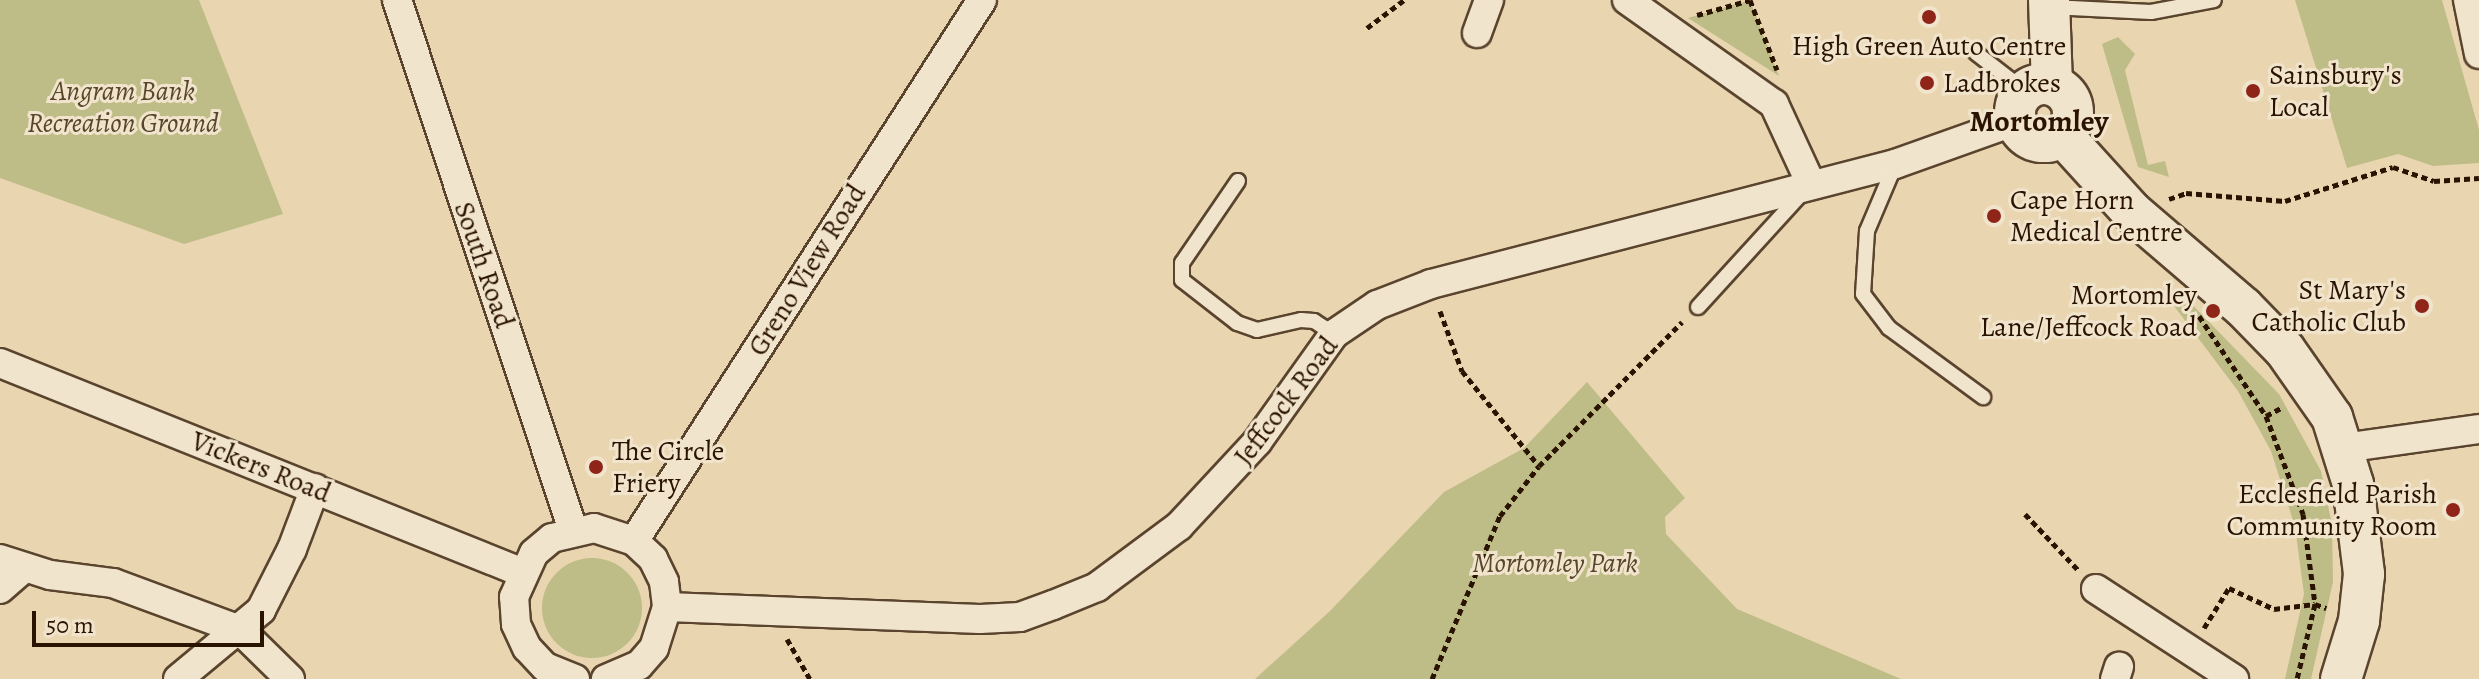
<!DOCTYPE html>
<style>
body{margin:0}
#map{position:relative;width:2479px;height:679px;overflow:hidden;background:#e9d6b1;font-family:Alegreya,serif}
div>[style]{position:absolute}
.green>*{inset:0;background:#bebc87}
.round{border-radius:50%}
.path>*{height:5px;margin-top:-2.5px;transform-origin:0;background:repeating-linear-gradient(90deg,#2b1302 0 6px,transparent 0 10px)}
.roads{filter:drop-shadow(2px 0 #5a442e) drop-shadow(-2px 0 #5a442e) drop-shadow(0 2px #5a442e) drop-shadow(0 -2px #5a442e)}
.lane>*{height:14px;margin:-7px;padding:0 7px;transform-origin:7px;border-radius:7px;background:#f1e4cc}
.street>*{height:28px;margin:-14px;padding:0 14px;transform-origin:14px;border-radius:14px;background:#f1e4cc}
.secondary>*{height:40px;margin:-20px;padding:0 20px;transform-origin:20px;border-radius:20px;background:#f1e4cc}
.secondary>.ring{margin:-20px;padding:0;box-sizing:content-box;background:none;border:40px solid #f1e4cc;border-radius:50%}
.dots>*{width:22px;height:22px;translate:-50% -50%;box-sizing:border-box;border:4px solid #f1e4cc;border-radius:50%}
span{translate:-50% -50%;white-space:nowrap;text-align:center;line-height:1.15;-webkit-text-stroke:6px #f1e4cc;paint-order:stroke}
.poi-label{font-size:28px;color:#2b1302}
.left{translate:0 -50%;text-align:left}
.right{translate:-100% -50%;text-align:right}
.park-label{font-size:28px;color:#57462a;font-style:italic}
.street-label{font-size:28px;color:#2b1302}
.neighbourhood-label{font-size:30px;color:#2b1302;font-weight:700}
.scale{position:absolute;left:32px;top:611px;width:232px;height:36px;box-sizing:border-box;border:4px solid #2b1302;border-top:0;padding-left:10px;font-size:24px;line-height:28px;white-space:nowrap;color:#2b1302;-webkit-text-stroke:6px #f1e4cc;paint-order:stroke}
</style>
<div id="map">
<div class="green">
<div style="clip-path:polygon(0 0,199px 0,283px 214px,184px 244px,0 178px)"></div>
<div style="clip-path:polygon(1750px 0,1779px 76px,1688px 18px)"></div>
<div style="clip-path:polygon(2295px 0,2442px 0,2479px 130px,2479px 163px,2433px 166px,2398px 154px,2347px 168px)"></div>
<div style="clip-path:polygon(2118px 37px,2135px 54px,2125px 70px,2148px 165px,2165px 161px,2169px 177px,2138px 167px,2102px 44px)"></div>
<div style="clip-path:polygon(2181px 293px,2279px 394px,2321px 471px,2332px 525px,2333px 582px,2311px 679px,2285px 679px,2304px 594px,2295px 527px,2271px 451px,2238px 391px,2168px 298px)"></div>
<div style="clip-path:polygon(1587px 382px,1685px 498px,1665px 517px,1666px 534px,1737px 609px,1901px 679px,1255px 679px,1330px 611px,1444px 492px,1524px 448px)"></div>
<div class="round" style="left:542px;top:558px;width:100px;height:100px"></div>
</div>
<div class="path">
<div style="left:1750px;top:0;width:75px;rotate:68.9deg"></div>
<div style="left:1697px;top:15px;width:55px;rotate:-15.8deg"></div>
<div style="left:1367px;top:28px;width:46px;rotate:-37.1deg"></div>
<div style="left:2169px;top:199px;width:18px;rotate:-19deg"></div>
<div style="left:2186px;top:193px;width:99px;rotate:4.6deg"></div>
<div style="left:2285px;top:201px;width:113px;rotate:-17.5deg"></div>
<div style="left:2393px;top:167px;width:43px;rotate:18.9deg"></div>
<div style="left:2434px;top:181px;width:45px;rotate:-3.8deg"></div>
<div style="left:1440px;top:311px;width:64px;rotate:69.9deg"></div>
<div style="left:1462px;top:371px;width:122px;rotate:51deg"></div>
<div style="left:2199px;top:316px;width:120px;rotate:56.2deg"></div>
<div style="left:2266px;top:416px;width:105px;rotate:69.3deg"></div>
<div style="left:2303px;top:514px;width:91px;rotate:82.4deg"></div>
<div style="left:2315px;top:604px;width:77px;rotate:103.5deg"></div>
<div style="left:2266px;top:416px;width:19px;rotate:-28deg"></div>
<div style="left:2025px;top:514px;width:79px;rotate:46.5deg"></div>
<div style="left:2204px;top:628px;width:47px;rotate:-58deg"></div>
<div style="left:2229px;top:588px;width:50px;rotate:25deg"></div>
<div style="left:2274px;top:609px;width:41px;rotate:-7deg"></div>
<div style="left:2315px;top:604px;width:12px;rotate:20deg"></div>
<div style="left:787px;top:639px;width:46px;rotate:60.1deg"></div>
<div style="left:1432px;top:679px;width:177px;rotate:-67.4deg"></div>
<div style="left:1500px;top:516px;width:63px;rotate:-52deg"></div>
<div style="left:1539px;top:466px;width:203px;rotate:-45.2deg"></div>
</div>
<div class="roads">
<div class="lane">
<div style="left:2051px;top:7px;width:100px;rotate:2.9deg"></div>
<div style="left:2151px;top:12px;width:64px;rotate:-10.8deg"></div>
<div style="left:1976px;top:53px;width:62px;rotate:37.8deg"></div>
<div style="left:1895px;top:165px;width:72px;rotate:113deg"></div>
<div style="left:1867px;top:231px;width:63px;rotate:93.6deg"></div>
<div style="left:1863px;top:294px;width:43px;rotate:52.6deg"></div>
<div style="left:1889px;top:328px;width:117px;rotate:36.3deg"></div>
<div style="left:1238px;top:181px;width:99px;rotate:124.3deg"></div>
<div style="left:1182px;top:263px;width:17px;rotate:90deg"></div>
<div style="left:1182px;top:280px;width:70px;rotate:38deg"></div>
<div style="left:1237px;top:323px;width:21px;rotate:19deg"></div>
<div style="left:1257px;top:330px;width:45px;rotate:-12.8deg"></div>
<div style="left:1301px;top:320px;width:13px;rotate:4deg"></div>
<div style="left:1314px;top:321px;width:24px;rotate:33deg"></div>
<div style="left:1698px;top:307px;width:154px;rotate:-47.6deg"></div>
</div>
<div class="street">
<div style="left:397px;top:0;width:558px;rotate:71.63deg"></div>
<div style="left:1627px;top:0;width:180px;rotate:35.3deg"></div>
<div style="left:1774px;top:104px;width:88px;rotate:65.2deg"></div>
<div style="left:2468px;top:0;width:55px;rotate:78.5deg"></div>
<div style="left:1477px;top:33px;width:35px;rotate:-70deg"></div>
<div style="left:0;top:363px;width:561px;rotate:21.86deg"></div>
<div style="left:2344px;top:448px;width:136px;rotate:-8deg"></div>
<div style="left:634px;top:541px;width:643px;rotate:-57.25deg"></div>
<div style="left:0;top:559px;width:52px;rotate:17.7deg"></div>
<div style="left:50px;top:575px;width:64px;rotate:7.2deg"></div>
<div style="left:113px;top:583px;width:135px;rotate:20.3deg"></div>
<div style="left:240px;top:630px;width:70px;rotate:44.4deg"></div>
<div style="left:0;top:589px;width:32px;rotate:-41deg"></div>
<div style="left:2096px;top:589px;width:165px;rotate:33.1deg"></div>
<div style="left:667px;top:607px;width:313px;rotate:2.2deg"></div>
<div style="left:980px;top:619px;width:40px;rotate:-2.9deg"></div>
<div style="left:1020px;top:617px;width:35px;rotate:-20deg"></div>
<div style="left:1053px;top:605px;width:48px;rotate:-22.2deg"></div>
<div style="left:1097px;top:587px;width:102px;rotate:-36.6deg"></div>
<div style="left:1179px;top:526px;width:115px;rotate:-47.1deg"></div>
<div style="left:1257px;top:442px;width:133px;rotate:-54.5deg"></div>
<div style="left:1334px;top:334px;width:52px;rotate:-34deg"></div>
<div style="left:1377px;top:305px;width:58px;rotate:-21.3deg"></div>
<div style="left:1431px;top:284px;width:479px;rotate:-14.5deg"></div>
<div style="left:1895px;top:164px;width:128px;rotate:-19.6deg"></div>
<div style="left:178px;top:679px;width:108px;rotate:-39.7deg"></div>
<div style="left:261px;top:610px;width:68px;rotate:-63.1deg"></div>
<div style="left:292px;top:549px;width:65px;rotate:-69.3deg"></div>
<div style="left:575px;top:679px;width:32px;rotate:-158deg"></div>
<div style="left:545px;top:667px;width:26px;rotate:-133deg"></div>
<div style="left:527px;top:648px;width:26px;rotate:-115deg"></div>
<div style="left:516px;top:624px;width:27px;rotate:-94deg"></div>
<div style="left:514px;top:597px;width:48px;rotate:-65.6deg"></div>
<div style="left:534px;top:553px;width:23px;rotate:-40deg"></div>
<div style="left:552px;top:538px;width:43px;rotate:-13.4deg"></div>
<div style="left:594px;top:528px;width:42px;rotate:18deg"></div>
<div style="left:634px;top:541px;width:26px;rotate:43deg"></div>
<div style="left:653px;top:559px;width:25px;rotate:64deg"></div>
<div style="left:664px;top:582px;width:25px;rotate:83deg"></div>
<div style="left:667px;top:607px;width:43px;rotate:107.6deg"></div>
<div style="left:654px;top:648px;width:23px;rotate:131deg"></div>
<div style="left:639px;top:665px;width:36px;rotate:157deg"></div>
<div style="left:2115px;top:679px;width:13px;rotate:-72deg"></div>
</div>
<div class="secondary">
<div style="left:2049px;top:0;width:85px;rotate:88deg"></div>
<div class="ring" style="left:2015px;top:84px;width:18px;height:18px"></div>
<div style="left:2063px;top:136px;width:103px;rotate:47.8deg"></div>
<div style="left:2132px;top:212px;width:146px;rotate:40.6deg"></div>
<div style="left:2243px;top:307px;width:60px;rotate:45.7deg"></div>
<div style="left:2285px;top:350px;width:82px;rotate:55deg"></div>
<div style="left:2332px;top:417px;width:70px;rotate:72.6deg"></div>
<div style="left:2353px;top:484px;width:91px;rotate:83deg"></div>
<div style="left:2364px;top:574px;width:47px;rotate:96.1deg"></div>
<div style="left:2359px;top:621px;width:61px;rotate:107.2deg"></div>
</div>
</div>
<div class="dots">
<div style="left:1929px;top:17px;background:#8f2418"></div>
<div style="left:1927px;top:83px;background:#8f2418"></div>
<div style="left:2253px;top:91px;background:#8f2418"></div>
<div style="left:1994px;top:216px;background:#8f2418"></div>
<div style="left:2422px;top:306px;background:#8f2418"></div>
<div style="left:2213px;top:311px;background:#8f2418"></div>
<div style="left:596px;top:467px;background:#8f2418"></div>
<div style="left:2453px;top:510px;background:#8f2418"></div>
</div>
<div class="poi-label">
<span style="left:1929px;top:46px">High Green Auto Centre</span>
<span class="left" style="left:2269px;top:91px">Sainsbury's<br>Local</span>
<span class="left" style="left:1943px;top:83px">Ladbrokes</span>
<span class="left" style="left:2010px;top:216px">Cape Horn<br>Medical Centre</span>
<span class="right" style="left:2406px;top:306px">St Mary's<br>Catholic Club</span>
<span class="right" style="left:2197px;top:311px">Mortomley<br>Lane/Jeffcock Road</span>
<span class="left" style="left:612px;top:467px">The Circle<br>Friery</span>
<span class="right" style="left:2437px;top:510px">Ecclesfield Parish<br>Community Room</span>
</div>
<div class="park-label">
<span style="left:123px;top:107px">Angram Bank<br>Recreation Ground</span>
<span style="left:1555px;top:563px">Mortomley Park</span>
</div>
<div class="street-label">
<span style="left:484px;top:265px;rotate:71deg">South Road</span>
<span style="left:807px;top:270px;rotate:-58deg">Greno View Road</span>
<span style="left:1286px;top:401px;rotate:-53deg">Jeffcock Road</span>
<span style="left:261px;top:467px;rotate:22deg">Vickers Road</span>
</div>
<div class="neighbourhood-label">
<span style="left:2039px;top:121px">Mortomley</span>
</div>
<div class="scale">50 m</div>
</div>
